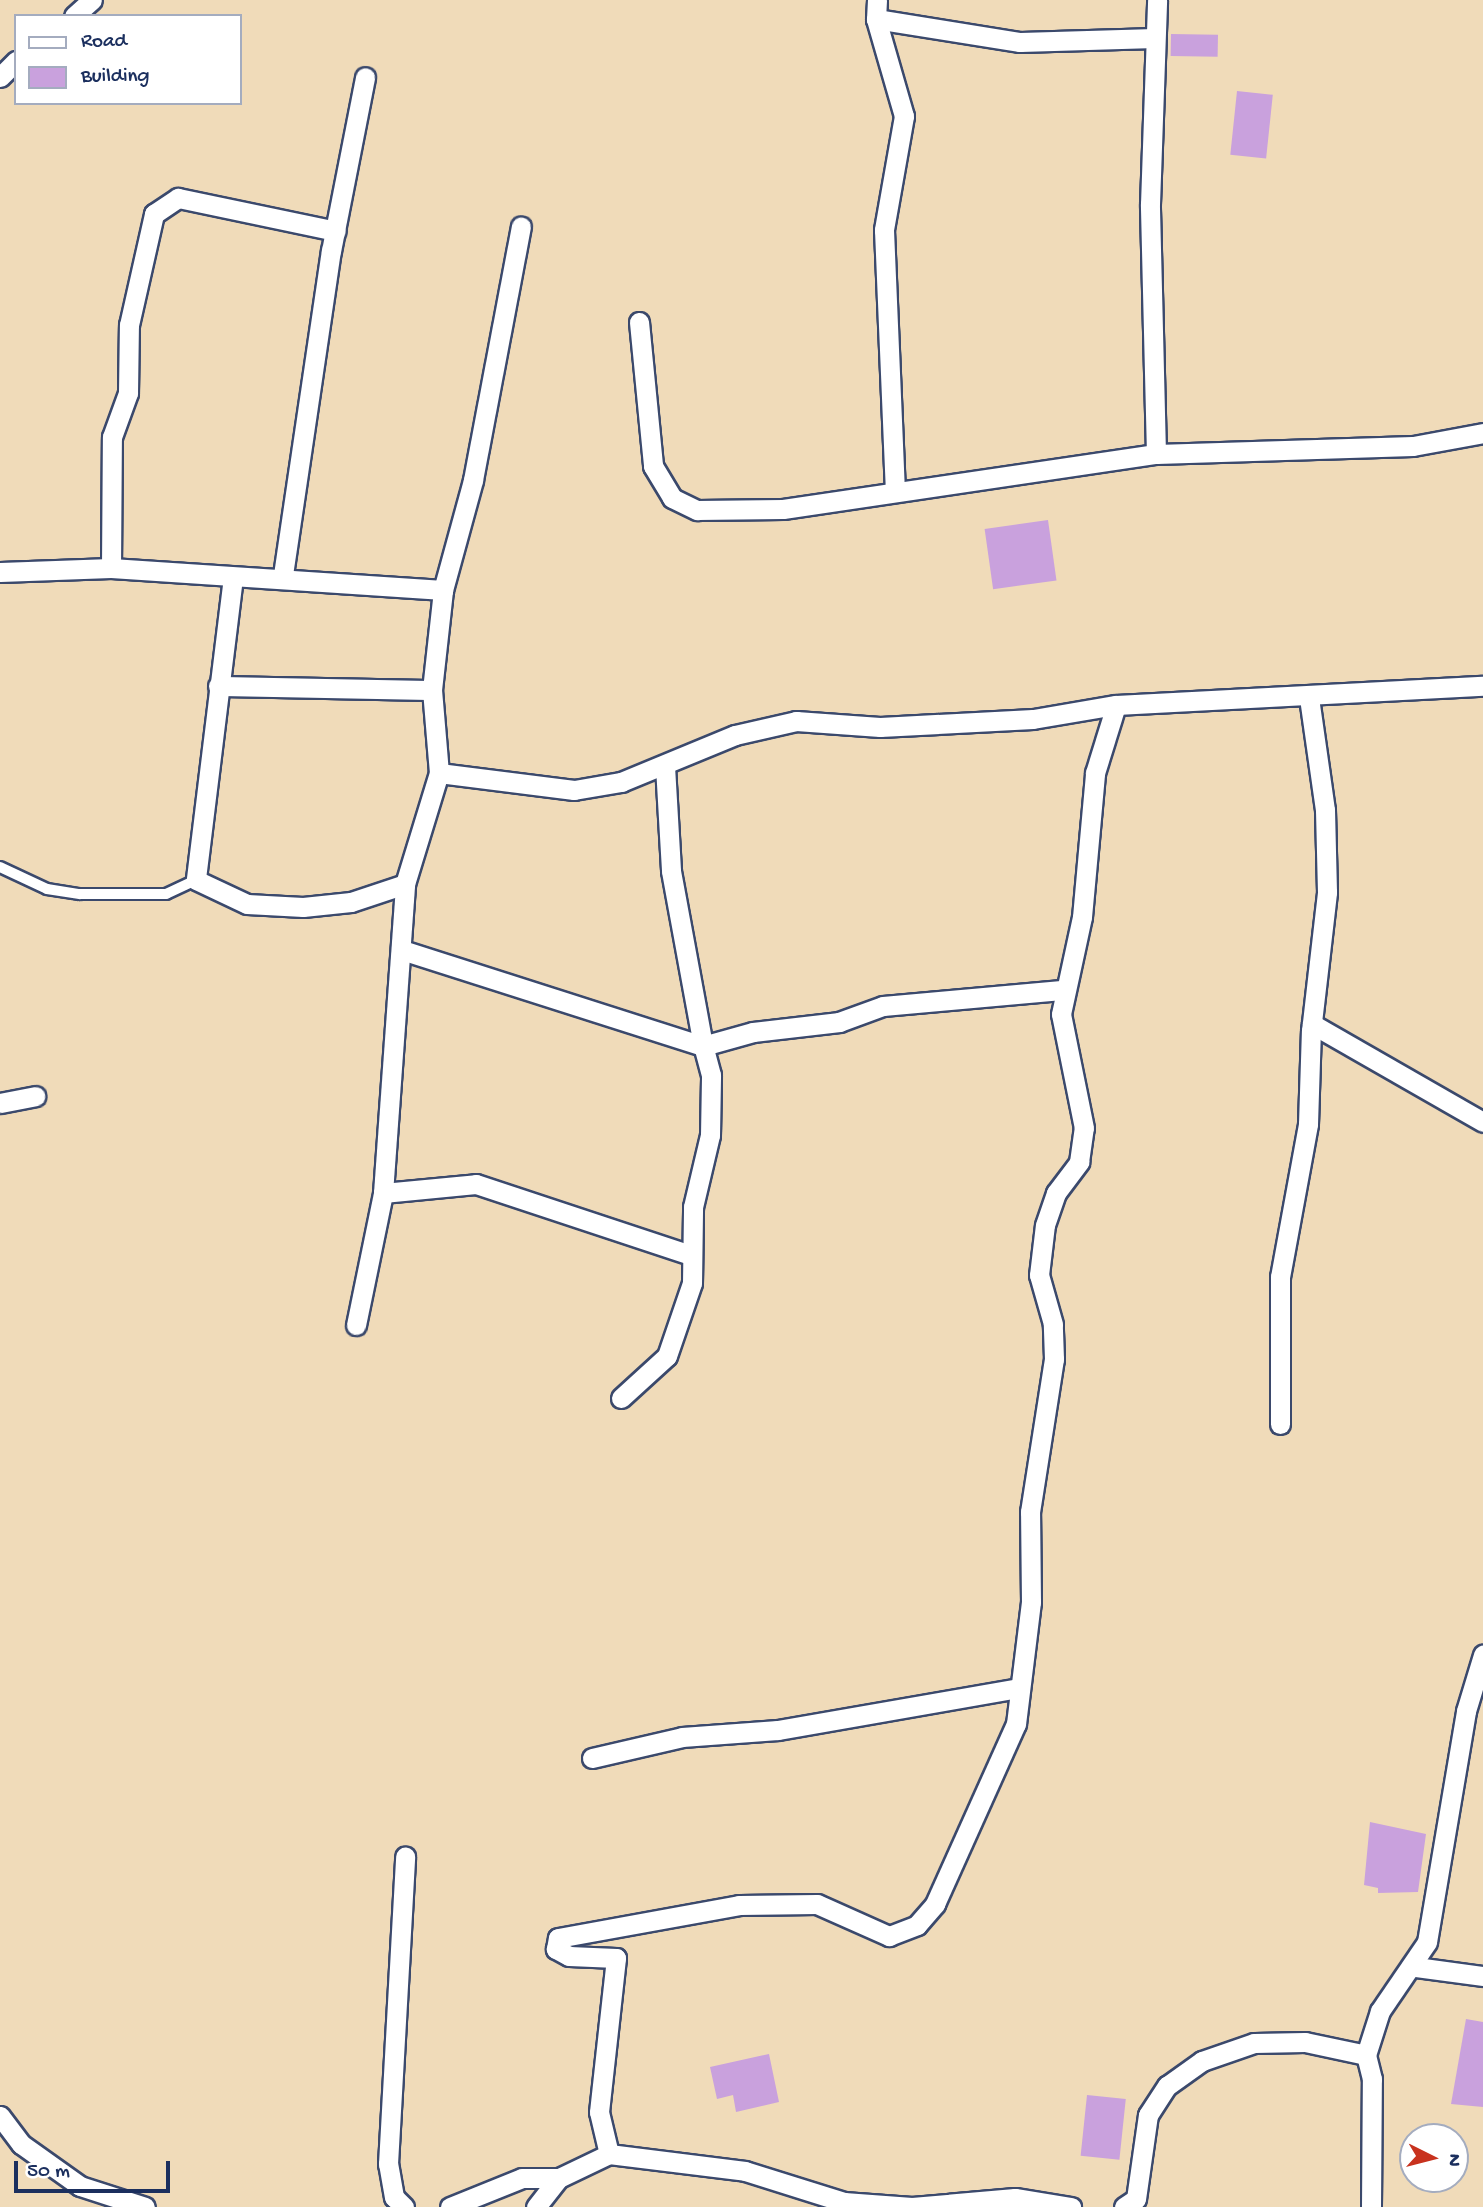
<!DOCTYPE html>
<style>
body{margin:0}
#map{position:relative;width:1483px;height:2207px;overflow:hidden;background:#f0dbb9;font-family:"Gochi Hand",sans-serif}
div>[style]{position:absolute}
.building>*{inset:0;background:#c9a1dd;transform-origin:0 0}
.roads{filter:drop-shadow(2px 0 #3b496c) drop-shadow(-2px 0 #3b496c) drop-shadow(0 2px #3b496c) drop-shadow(0 -2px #3b496c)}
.service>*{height:10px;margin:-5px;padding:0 5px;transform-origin:5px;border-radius:5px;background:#fff}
.minor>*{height:19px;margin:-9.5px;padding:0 9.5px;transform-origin:9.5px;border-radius:9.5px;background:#fff}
span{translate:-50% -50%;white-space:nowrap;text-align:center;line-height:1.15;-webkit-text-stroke:5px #fff;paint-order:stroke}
.legend{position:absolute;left:14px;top:14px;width:228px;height:91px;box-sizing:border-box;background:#fff;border:2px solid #a4acbf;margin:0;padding:9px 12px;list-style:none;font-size:21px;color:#1b2f5e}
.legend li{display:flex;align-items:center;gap:14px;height:35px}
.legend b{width:35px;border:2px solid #a4acbf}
.north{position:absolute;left:1399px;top:2123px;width:70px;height:70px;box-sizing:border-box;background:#fff;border:2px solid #a4acbf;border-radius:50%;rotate:96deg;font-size:19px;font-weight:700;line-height:28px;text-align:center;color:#1b2f5e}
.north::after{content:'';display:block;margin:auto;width:24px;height:32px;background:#c8321e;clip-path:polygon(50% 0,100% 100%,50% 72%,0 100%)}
.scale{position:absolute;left:14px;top:2161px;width:156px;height:32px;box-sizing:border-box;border:4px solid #1b2f5e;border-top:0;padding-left:9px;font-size:21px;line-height:24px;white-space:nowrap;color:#1b2f5e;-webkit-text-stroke:5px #fff;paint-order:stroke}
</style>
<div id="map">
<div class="building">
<div style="left:1171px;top:34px;width:47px;height:22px;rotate:1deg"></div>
<div style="left:1237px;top:91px;width:36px;height:64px;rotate:6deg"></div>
<div style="left:1048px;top:520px;width:61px;height:64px;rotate:82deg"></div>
<div style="clip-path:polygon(1370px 1822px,1426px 1834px,1418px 1892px,1378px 1893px,1378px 1888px,1364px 1885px)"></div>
<div style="clip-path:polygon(1466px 2019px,1483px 2022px,1483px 2107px,1451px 2104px)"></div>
<div style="clip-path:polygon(769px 2054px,779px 2102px,736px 2112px,733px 2095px,717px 2099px,710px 2067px)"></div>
<div style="left:1087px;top:2095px;width:39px;height:61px;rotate:6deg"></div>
</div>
<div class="roads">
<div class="service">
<div style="left:0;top:867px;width:52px;rotate:25.1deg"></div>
<div style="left:47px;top:889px;width:33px;rotate:9deg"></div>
<div style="left:80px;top:894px;width:86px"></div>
<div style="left:166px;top:894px;width:33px;rotate:-25deg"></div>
</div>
<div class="minor">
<div style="left:877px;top:0;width:19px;rotate:93deg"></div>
<div style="left:876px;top:19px;width:101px;rotate:73.9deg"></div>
<div style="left:904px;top:116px;width:116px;rotate:100deg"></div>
<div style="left:884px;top:230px;width:260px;rotate:87.6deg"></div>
<div style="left:74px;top:16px;width:24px;rotate:-42deg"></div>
<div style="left:876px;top:19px;width:146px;rotate:9.1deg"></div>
<div style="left:1020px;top:42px;width:135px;rotate:-1.7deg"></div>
<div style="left:0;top:77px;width:23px;rotate:-45deg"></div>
<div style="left:639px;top:322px;width:145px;rotate:84.4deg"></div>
<div style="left:653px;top:466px;width:37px;rotate:59deg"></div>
<div style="left:672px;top:498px;width:28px;rotate:26deg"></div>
<div style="left:697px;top:510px;width:86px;rotate:-0.7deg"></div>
<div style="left:783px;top:509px;width:377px;rotate:-8.4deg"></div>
<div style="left:1156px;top:454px;width:257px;rotate:-1.8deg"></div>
<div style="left:1413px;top:446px;width:71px;rotate:-10.5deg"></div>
<div style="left:1156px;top:454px;width:250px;rotate:-91.4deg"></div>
<div style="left:1150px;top:204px;width:204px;rotate:-88deg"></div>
<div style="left:111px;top:568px;width:131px;rotate:-89.6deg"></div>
<div style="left:112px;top:437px;width:47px;rotate:-70deg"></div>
<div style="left:128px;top:393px;width:68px;rotate:-89.2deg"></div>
<div style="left:129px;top:325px;width:114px;rotate:-77.3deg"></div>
<div style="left:154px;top:214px;width:29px;rotate:-34deg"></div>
<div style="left:178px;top:198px;width:161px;rotate:11.8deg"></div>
<div style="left:0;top:572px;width:111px;rotate:-2.1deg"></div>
<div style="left:111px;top:568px;width:333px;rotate:3.8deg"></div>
<div style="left:283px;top:575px;width:328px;rotate:-81.6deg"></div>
<div style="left:331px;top:251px;width:177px;rotate:-78.9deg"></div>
<div style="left:233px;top:577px;width:305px;rotate:97deg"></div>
<div style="left:196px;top:880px;width:56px;rotate:25.2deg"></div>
<div style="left:247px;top:904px;width:56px;rotate:3.1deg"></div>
<div style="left:303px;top:907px;width:48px;rotate:-5.9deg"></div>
<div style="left:351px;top:902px;width:57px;rotate:-18.4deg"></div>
<div style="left:218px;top:686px;width:214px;rotate:1.1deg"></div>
<div style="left:665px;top:766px;width:105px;rotate:86.7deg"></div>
<div style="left:671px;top:871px;width:178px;rotate:79.6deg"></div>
<div style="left:439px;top:773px;width:136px;rotate:7.2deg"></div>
<div style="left:574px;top:790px;width:48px;rotate:-9.7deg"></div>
<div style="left:621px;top:782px;width:123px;rotate:-22.4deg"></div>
<div style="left:735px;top:735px;width:63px;rotate:-12.9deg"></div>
<div style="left:796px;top:721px;width:84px;rotate:4.1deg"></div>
<div style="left:880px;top:727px;width:153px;rotate:-3deg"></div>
<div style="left:1033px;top:719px;width:84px;rotate:-9.6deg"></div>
<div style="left:1116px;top:705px;width:367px;rotate:-3deg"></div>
<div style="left:402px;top:950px;width:316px;rotate:17.7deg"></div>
<div style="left:1312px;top:1024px;width:197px;rotate:29.8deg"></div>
<div style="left:0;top:1103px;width:36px;rotate:-11deg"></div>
<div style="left:383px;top:1193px;width:93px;rotate:-5.5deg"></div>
<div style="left:476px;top:1184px;width:226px;rotate:18.3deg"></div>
<div style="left:356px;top:1325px;width:135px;rotate:-78.4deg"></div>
<div style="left:383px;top:1193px;width:310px;rotate:-85.9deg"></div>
<div style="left:405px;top:884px;width:116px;rotate:-73deg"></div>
<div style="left:439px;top:773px;width:83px;rotate:-94.8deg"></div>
<div style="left:432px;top:690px;width:101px;rotate:-83.7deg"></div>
<div style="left:443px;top:590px;width:114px;rotate:-74.7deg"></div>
<div style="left:473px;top:480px;width:258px;rotate:-79.3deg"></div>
<div style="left:621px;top:1398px;width:62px;rotate:-42.4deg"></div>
<div style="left:667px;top:1356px;width:77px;rotate:-71.1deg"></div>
<div style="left:692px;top:1283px;width:76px;rotate:-89.2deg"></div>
<div style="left:693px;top:1207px;width:74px;rotate:-76.7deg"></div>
<div style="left:710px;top:1135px;width:60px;rotate:-89deg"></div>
<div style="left:711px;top:1075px;width:30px;rotate:-105deg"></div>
<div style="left:703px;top:1046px;width:52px;rotate:-15.6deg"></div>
<div style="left:753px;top:1032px;width:87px;rotate:-6.6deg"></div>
<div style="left:839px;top:1022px;width:47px;rotate:-20deg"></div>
<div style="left:883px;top:1006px;width:182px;rotate:-5.1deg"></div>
<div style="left:1280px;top:1424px;width:147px;rotate:-90deg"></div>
<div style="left:1280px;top:1277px;width:156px;rotate:-79.6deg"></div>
<div style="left:1308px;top:1124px;width:93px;rotate:-88.2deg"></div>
<div style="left:1311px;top:1031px;width:140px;rotate:-83.4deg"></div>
<div style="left:1327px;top:892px;width:82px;rotate:-91.4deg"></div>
<div style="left:1325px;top:810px;width:114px;rotate:-98.1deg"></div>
<div style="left:592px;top:1758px;width:92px;rotate:-13.1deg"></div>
<div style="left:682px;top:1737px;width:96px;rotate:-4.2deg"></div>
<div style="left:778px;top:1730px;width:245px;rotate:-9.9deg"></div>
<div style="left:1416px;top:1967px;width:68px;rotate:7.7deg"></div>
<div style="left:0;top:2116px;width:35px;rotate:53deg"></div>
<div style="left:21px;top:2144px;width:72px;rotate:35.4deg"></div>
<div style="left:80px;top:2186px;width:68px;rotate:17.9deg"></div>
<div style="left:609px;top:2154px;width:137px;rotate:7.1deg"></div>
<div style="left:745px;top:2171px;width:104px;rotate:17.4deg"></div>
<div style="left:844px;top:2202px;width:68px;rotate:4.2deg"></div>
<div style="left:912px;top:2207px;width:103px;rotate:-5deg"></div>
<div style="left:1015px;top:2198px;width:57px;rotate:9.1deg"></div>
<div style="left:404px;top:2207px;width:14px;rotate:-135deg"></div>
<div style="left:394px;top:2197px;width:34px;rotate:-100deg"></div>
<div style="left:388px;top:2164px;width:308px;rotate:-86.8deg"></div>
<div style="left:450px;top:2207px;width:78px;rotate:-21.9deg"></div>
<div style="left:522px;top:2178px;width:37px"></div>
<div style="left:559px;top:2178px;width:55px;rotate:-25.6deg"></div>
<div style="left:609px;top:2154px;width:43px;rotate:-103.4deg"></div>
<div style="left:599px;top:2112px;width:155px;rotate:-83.7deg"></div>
<div style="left:616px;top:1958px;width:47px;rotate:-177.6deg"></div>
<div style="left:569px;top:1956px;width:15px;rotate:-152deg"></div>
<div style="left:556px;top:1949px;width:11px;rotate:-80deg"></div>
<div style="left:558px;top:1938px;width:184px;rotate:-10.3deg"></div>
<div style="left:739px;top:1905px;width:78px;rotate:-0.7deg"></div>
<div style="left:817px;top:1904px;width:79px;rotate:24deg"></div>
<div style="left:889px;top:1936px;width:30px;rotate:-21deg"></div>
<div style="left:917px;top:1925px;width:28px;rotate:-49deg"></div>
<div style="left:935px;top:1904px;width:197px;rotate:-65.8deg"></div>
<div style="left:1016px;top:1724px;width:123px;rotate:-83deg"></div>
<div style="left:1031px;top:1602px;width:90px;rotate:-90.6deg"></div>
<div style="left:1030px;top:1512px;width:155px;rotate:-81.1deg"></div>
<div style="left:1054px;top:1359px;width:35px;rotate:-92deg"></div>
<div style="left:1053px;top:1324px;width:51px;rotate:-105.9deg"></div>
<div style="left:1039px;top:1275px;width:50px;rotate:-83.2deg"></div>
<div style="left:1045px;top:1225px;width:34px;rotate:-71deg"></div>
<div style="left:1056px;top:1193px;width:39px;rotate:-53deg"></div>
<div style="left:1079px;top:1162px;width:34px;rotate:-82deg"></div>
<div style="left:1084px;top:1128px;width:116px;rotate:-101.4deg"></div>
<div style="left:1061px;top:1014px;width:99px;rotate:-77.8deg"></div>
<div style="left:1082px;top:917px;width:145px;rotate:-84.8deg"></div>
<div style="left:1095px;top:773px;width:71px;rotate:-72.8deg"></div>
<div style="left:536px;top:2207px;width:37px;rotate:-52deg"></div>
<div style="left:1124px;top:2207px;width:14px;rotate:-34deg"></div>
<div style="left:1136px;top:2199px;width:85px;rotate:-81.9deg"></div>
<div style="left:1148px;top:2115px;width:35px;rotate:-57deg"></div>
<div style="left:1167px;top:2086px;width:43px;rotate:-35.5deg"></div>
<div style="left:1202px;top:2061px;width:55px;rotate:-19.1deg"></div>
<div style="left:1254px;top:2043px;width:51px;rotate:-1.1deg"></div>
<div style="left:1305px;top:2042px;width:62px;rotate:12deg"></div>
<div style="left:1371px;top:2207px;width:128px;rotate:-89.6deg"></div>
<div style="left:1372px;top:2079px;width:25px;rotate:-104deg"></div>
<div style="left:1366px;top:2055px;width:46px;rotate:-72.3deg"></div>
<div style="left:1380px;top:2011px;width:83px;rotate:-55.7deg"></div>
<div style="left:1427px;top:1942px;width:234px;rotate:-80.4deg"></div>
<div style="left:1466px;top:1711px;width:59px;rotate:-73.1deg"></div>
</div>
</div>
<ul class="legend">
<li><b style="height:9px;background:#fff"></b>Road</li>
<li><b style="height:19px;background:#c9a1dd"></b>Building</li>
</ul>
<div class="north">N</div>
<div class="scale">50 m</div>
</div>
